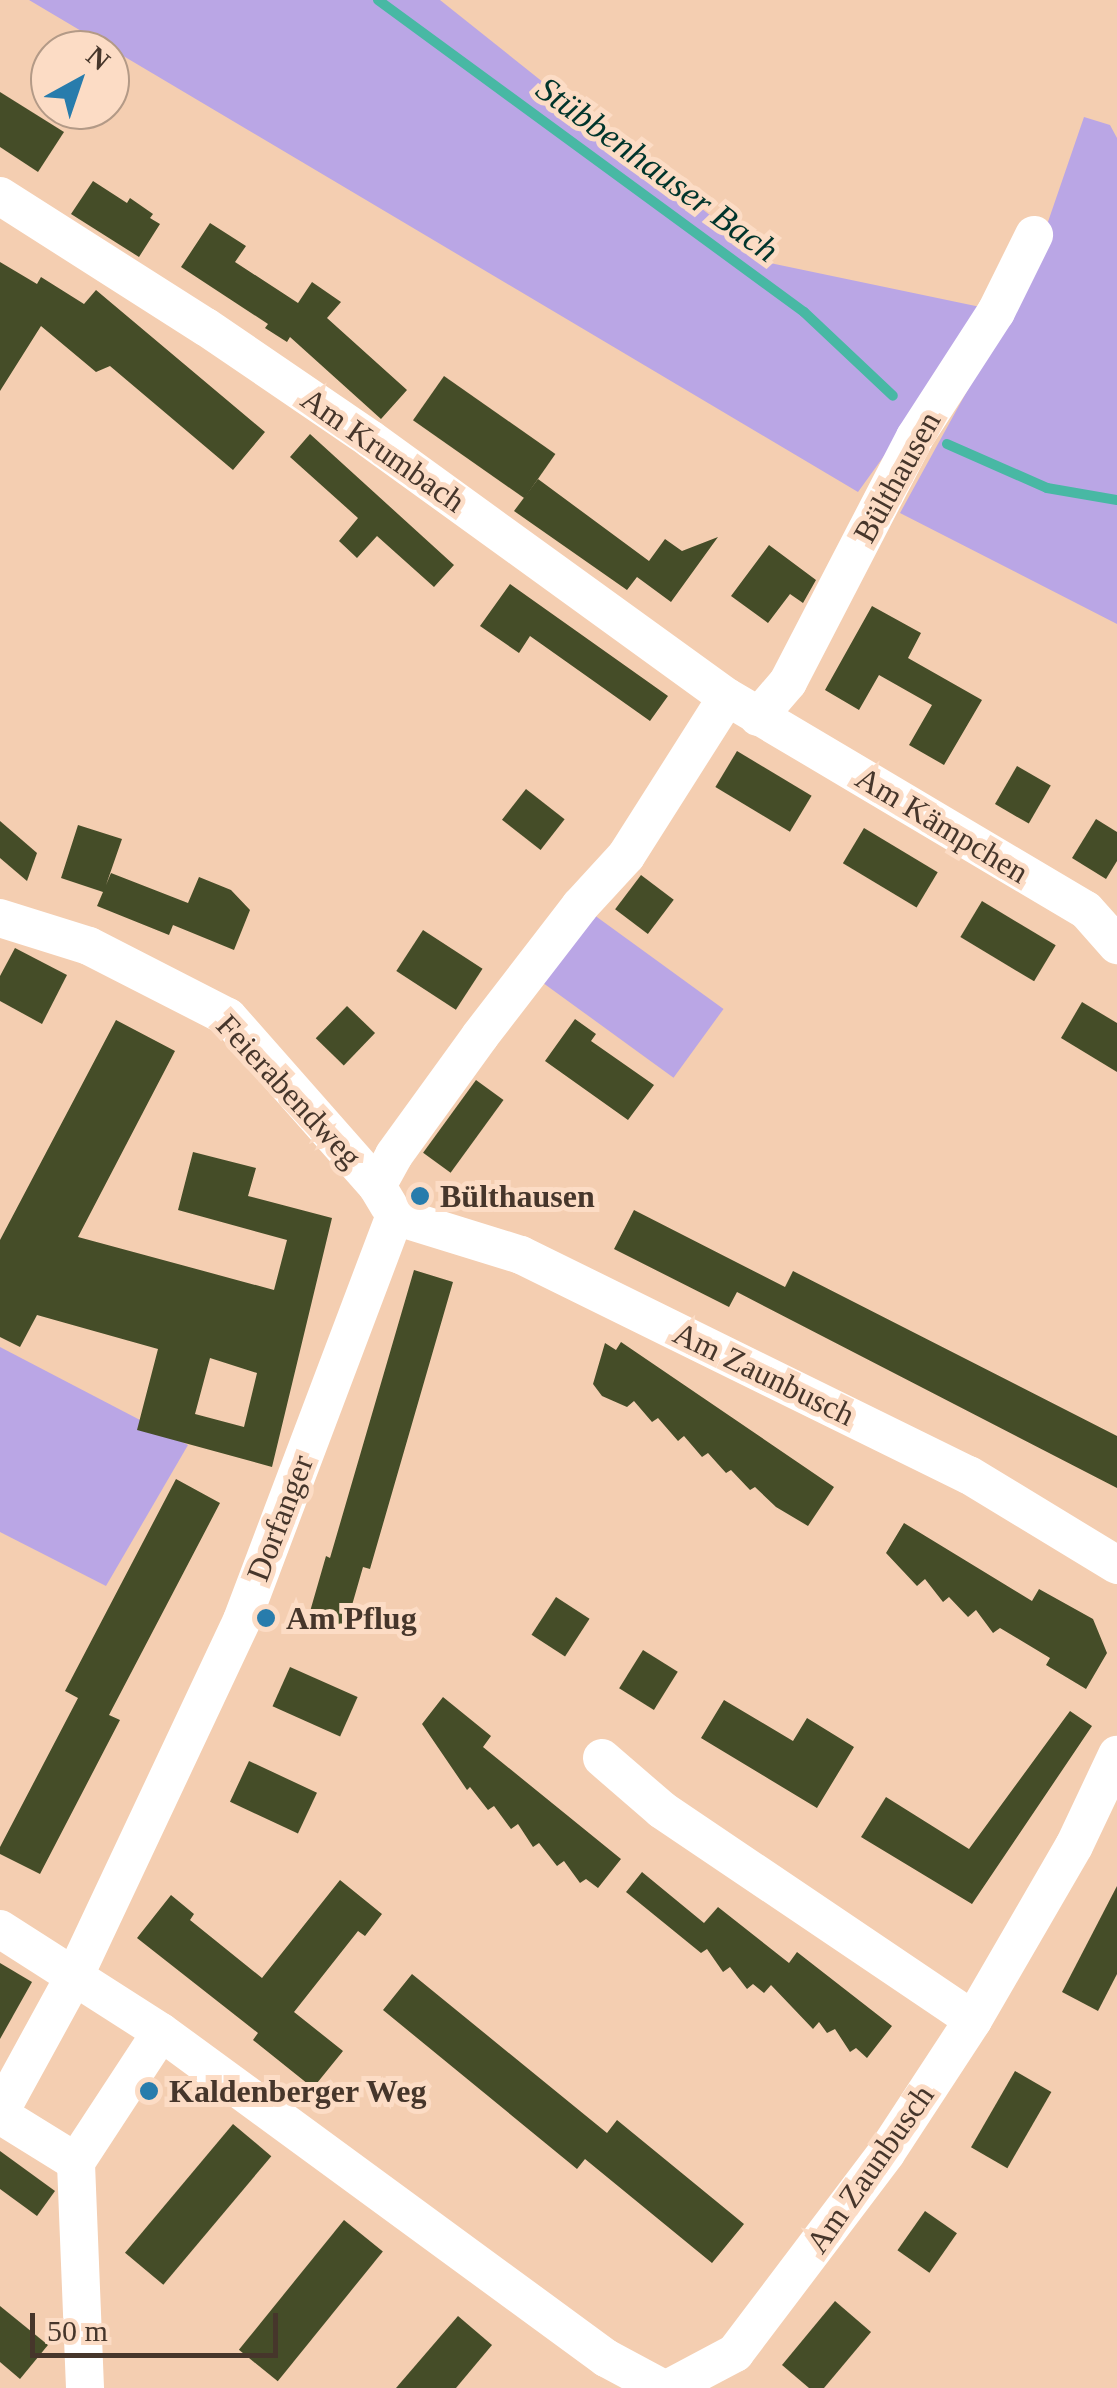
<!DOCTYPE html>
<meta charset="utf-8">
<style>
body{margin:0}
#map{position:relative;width:1117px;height:2388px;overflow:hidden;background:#f4ceb1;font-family:Georgia,serif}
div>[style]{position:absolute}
.green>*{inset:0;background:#baa6e5;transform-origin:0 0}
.stream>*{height:10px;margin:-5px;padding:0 5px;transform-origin:5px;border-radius:5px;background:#48b8a4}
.building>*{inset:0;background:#454d28;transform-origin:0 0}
.minor>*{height:38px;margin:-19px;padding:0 19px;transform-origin:19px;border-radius:19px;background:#fff}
.dots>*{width:28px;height:28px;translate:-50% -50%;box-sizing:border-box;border:5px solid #fcdcc5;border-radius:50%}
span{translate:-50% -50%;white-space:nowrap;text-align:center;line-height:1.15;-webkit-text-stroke:10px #fcdcc5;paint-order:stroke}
.street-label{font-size:32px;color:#46362b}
.poi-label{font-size:32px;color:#46362b;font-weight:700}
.left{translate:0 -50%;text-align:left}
.water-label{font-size:35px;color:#00352c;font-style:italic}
.north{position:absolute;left:30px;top:30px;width:100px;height:100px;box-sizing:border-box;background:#fcdcc5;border:2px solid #b39a87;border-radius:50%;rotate:40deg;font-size:28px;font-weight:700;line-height:40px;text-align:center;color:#46362b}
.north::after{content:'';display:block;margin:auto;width:35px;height:45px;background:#287cac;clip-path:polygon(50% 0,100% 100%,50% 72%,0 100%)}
.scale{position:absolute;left:30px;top:2313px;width:248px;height:45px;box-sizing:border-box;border:5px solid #46362b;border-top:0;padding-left:12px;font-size:30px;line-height:35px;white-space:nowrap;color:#46362b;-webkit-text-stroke:8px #fcdcc5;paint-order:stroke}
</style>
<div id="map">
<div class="green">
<div style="clip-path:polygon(29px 0,440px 0,770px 263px,990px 309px,858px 492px)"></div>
<div style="clip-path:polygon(1084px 117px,1110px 125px,1117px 138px,1117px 624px,900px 513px,1028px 280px)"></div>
<div style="left:590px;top:912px;width:165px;height:85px;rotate:36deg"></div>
<div style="clip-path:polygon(0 1347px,188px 1445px,106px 1586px,0 1532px)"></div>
</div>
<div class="stream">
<div style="left:378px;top:0;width:528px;rotate:36.22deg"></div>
<div style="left:804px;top:312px;width:122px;rotate:43.3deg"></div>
<div style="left:947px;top:444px;width:109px;rotate:23.7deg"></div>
<div style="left:1047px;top:488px;width:71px;rotate:9.7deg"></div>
</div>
<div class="building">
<div style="clip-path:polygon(0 92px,64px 132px,38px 172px,0 147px)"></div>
<div style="clip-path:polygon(93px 181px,127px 203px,130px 198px,153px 214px,150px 218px,160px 224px,139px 257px,71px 214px)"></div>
<div style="clip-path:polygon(210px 223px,246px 246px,235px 262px,298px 303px,312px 282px,341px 302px,327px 318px,407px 390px,381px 419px,290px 337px,287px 342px,265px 328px,268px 324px,181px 267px)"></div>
<div style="clip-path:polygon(0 262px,37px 284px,41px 277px,84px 304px,96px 290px,265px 432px,233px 470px,110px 366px,96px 372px,41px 326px,0 391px)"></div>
<div style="left:444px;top:376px;width:136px;height:54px;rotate:35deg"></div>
<div style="clip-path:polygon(310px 434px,454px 565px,434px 587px,377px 536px,357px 558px,339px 541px,358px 518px,290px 457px)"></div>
<div style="clip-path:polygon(538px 479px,649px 561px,665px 539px,682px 551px,718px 537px,671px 602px,637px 577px,627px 590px,514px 511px)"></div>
<div style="clip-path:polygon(769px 545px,816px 580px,803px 603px,790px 594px,768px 623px,731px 596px)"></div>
<div style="clip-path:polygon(510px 584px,668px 696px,650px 721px,530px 636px,519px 653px,480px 626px)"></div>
<div style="clip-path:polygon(872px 606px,921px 633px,908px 658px,982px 700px,944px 765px,909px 745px,932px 705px,879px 675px,859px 710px,825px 690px)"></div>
<div style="left:737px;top:751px;width:87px;height:42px;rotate:31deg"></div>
<div style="left:1017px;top:766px;width:39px;height:44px;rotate:30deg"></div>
<div style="left:526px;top:789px;width:49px;height:39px;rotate:38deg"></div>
<div style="clip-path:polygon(1096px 819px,1117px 832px,1117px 861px,1106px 879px,1072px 858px)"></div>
<div style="clip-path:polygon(0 821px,37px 853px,27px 881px,0 858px)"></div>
<div style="clip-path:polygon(78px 825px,122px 839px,106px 885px,111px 873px,188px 903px,199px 877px,231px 890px,250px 910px,234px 950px,173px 925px,169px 935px,97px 906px,103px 892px,61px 878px)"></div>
<div style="left:864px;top:828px;width:86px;height:41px;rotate:31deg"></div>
<div style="left:641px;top:875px;width:41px;height:43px;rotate:37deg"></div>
<div style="left:982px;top:901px;width:86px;height:42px;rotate:31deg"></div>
<div style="left:423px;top:930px;width:71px;height:49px;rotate:33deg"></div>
<div style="clip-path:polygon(15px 948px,67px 975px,42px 1024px,0 1001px,0 976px)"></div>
<div style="clip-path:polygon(1082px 1002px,1117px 1023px,1117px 1072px,1061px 1038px)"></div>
<div style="left:347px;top:1006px;width:39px;height:45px;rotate:44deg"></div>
<div style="clip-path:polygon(575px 1019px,596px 1034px,591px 1041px,654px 1085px,628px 1120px,545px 1061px)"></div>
<div style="clip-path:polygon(evenodd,116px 1020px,175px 1051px,78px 1237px,274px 1290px,287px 1240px,178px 1210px,193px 1152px,256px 1168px,248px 1196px,332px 1218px,272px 1467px,137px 1430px,158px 1349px,37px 1315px,20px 1347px,0 1337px,0 1240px,116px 1020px,210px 1358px,257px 1373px,244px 1427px,195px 1414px,210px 1358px)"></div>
<div style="left:476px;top:1080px;width:34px;height:90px;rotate:36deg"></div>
<div style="clip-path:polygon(634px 1210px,785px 1287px,793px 1271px,1117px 1436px,1117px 1488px,737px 1292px,729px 1307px,614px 1249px)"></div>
<div style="clip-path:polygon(414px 1270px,453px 1282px,370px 1569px,363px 1567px,346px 1626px,309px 1615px,326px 1556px,330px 1558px)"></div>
<div style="clip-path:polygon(621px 1342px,834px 1487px,808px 1526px,776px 1507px,755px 1487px,750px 1490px,731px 1470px,726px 1473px,708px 1453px,702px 1457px,684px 1436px,678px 1441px,658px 1418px,652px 1422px,634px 1401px,627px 1407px,602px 1396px,593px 1384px,605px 1343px,616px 1350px)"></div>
<div style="clip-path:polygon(176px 1479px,220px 1503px,109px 1715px,120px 1720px,40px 1874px,0 1854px,0 1847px,78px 1698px,65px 1691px)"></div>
<div style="clip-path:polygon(904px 1523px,1032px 1601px,1039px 1589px,1093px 1619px,1107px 1653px,1086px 1689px,1046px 1665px,1050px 1658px,1000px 1628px,993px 1633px,976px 1610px,968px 1617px,949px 1597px,943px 1602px,925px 1579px,917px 1586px,886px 1553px)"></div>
<div style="left:556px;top:1597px;width:40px;height:45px;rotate:33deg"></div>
<div style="left:643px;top:1650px;width:41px;height:45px;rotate:32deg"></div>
<div style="left:290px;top:1667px;width:74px;height:43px;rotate:24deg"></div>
<div style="clip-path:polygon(443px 1697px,491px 1736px,483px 1747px,621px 1859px,598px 1888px,586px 1879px,580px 1883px,564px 1861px,557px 1866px,539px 1843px,533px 1847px,518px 1824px,511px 1829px,494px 1806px,488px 1810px,470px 1787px,467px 1790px,422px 1724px)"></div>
<div style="clip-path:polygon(724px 1700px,793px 1741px,807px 1718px,854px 1747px,817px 1808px,701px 1738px)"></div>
<div style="clip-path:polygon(1070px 1711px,1092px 1726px,972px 1904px,861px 1837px,886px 1797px,969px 1849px)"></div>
<div style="left:249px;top:1761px;width:75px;height:45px;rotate:25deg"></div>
<div style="clip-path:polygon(642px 1872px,704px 1923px,718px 1907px,789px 1963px,797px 1952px,892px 2026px,867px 2058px,856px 2048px,850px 2052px,835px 2029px,827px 2033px,819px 2022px,813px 2029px,771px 1985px,764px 1993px,753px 1984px,747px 1989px,730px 1967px,723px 1972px,707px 1949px,701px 1953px,626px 1892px)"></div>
<div style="clip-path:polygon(340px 1880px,382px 1914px,365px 1936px,358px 1931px,294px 2012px,343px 2051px,313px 2088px,253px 2040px,258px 2033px,137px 1938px,171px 1895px,194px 1914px,190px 1920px,262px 1978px)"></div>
<div style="clip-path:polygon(1117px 1886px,1117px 1974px,1098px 2011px,1062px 1992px)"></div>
<div style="clip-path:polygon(0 1963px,32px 1982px,0 2039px)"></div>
<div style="clip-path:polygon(412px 1974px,607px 2133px,617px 2120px,744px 2224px,712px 2263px,585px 2159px,577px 2169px,383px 2010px)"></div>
<div style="left:1015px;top:2071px;width:42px;height:88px;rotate:30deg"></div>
<div style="left:233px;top:2124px;width:50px;height:168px;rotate:40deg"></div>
<div style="clip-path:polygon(0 2151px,55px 2191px,37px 2216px,0 2189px)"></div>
<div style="left:925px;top:2211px;width:39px;height:48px;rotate:35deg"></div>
<div style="left:344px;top:2220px;width:50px;height:167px;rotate:39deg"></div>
<div style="clip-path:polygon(835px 2301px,871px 2332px,824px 2388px,809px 2388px,782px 2365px)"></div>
<div style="clip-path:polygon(0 2306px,48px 2345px,20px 2379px,0 2362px)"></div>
<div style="clip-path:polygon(458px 2316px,492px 2345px,456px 2388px,396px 2388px)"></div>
</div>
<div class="minor">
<div style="left:0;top:196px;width:244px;rotate:32.5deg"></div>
<div style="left:206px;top:327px;width:199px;rotate:34.3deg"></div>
<div style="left:370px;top:439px;width:440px;rotate:35.9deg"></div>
<div style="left:727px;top:697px;width:417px;rotate:30.7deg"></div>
<div style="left:1086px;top:910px;width:47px;rotate:48.5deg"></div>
<div style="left:758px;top:717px;width:46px;rotate:-49.4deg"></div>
<div style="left:788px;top:682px;width:276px;rotate:-62.6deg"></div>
<div style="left:915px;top:437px;width:149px;rotate:-57.1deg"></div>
<div style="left:996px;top:312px;width:86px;rotate:-63.7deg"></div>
<div style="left:0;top:918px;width:93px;rotate:17.5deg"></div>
<div style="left:89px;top:946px;width:156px;rotate:27.1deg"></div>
<div style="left:228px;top:1017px;width:225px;rotate:48.6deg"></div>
<div style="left:377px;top:1186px;width:23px;rotate:59deg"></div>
<div style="left:377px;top:1186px;width:35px;rotate:-61deg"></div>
<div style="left:394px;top:1155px;width:147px;rotate:-54.1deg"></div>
<div style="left:480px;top:1036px;width:164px;rotate:-52.4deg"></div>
<div style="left:580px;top:906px;width:68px;rotate:-47.4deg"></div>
<div style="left:626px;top:856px;width:188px;rotate:-57.6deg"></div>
<div style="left:395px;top:1216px;width:132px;rotate:17.2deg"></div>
<div style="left:521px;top:1255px;width:499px;rotate:26.2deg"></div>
<div style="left:969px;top:1475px;width:173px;rotate:31.3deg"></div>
<div style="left:602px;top:1758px;width:79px;rotate:40.9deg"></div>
<div style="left:662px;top:1810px;width:375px;rotate:34deg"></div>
<div style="left:0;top:1929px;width:191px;rotate:32.6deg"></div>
<div style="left:161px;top:2032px;width:552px;rotate:36.23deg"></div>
<div style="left:606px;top:2358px;width:64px;rotate:28.2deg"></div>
<div style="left:0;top:2112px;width:156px;rotate:-61.3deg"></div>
<div style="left:75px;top:1975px;width:392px;rotate:-64.8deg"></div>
<div style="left:242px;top:1620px;width:432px;rotate:-69.3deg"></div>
<div style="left:0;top:2115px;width:89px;rotate:31.7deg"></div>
<div style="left:85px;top:2388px;width:226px;rotate:-92.3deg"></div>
<div style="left:76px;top:2162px;width:155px;rotate:-56.8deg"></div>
<div style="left:669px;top:2388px;width:75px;rotate:-27.9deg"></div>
<div style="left:735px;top:2353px;width:251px;rotate:-52.9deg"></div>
<div style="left:886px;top:2153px;width:159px;rotate:-56.8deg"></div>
<div style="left:973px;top:2020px;width:201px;rotate:-59.9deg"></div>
<div style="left:1074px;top:1846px;width:101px;rotate:-64.7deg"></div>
</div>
<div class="dots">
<div style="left:420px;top:1196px;background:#287cac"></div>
<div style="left:266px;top:1618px;background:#287cac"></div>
<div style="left:149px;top:2091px;background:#287cac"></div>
</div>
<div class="street-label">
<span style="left:383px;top:450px;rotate:35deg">Am Krumbach</span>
<span style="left:897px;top:477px;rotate:-61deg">Bülthausen</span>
<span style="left:942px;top:825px;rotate:31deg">Am Kämpchen</span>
<span style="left:289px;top:1091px;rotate:47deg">Feierabendweg</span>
<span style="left:764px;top:1374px;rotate:26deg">Am Zaunbusch</span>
<span style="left:280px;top:1518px;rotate:-69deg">Dorfanger</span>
<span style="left:870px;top:2169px;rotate:-55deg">Am Zaunbusch</span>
</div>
<div class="poi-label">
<span class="left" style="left:440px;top:1196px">Bülthausen</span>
<span class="left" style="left:286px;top:1618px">Am Pflug</span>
<span class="left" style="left:169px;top:2091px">Kaldenberger Weg</span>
</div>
<div class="water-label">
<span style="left:657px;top:170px;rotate:36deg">Stübbenhauser Bach</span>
</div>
<div class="north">N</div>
<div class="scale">50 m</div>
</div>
